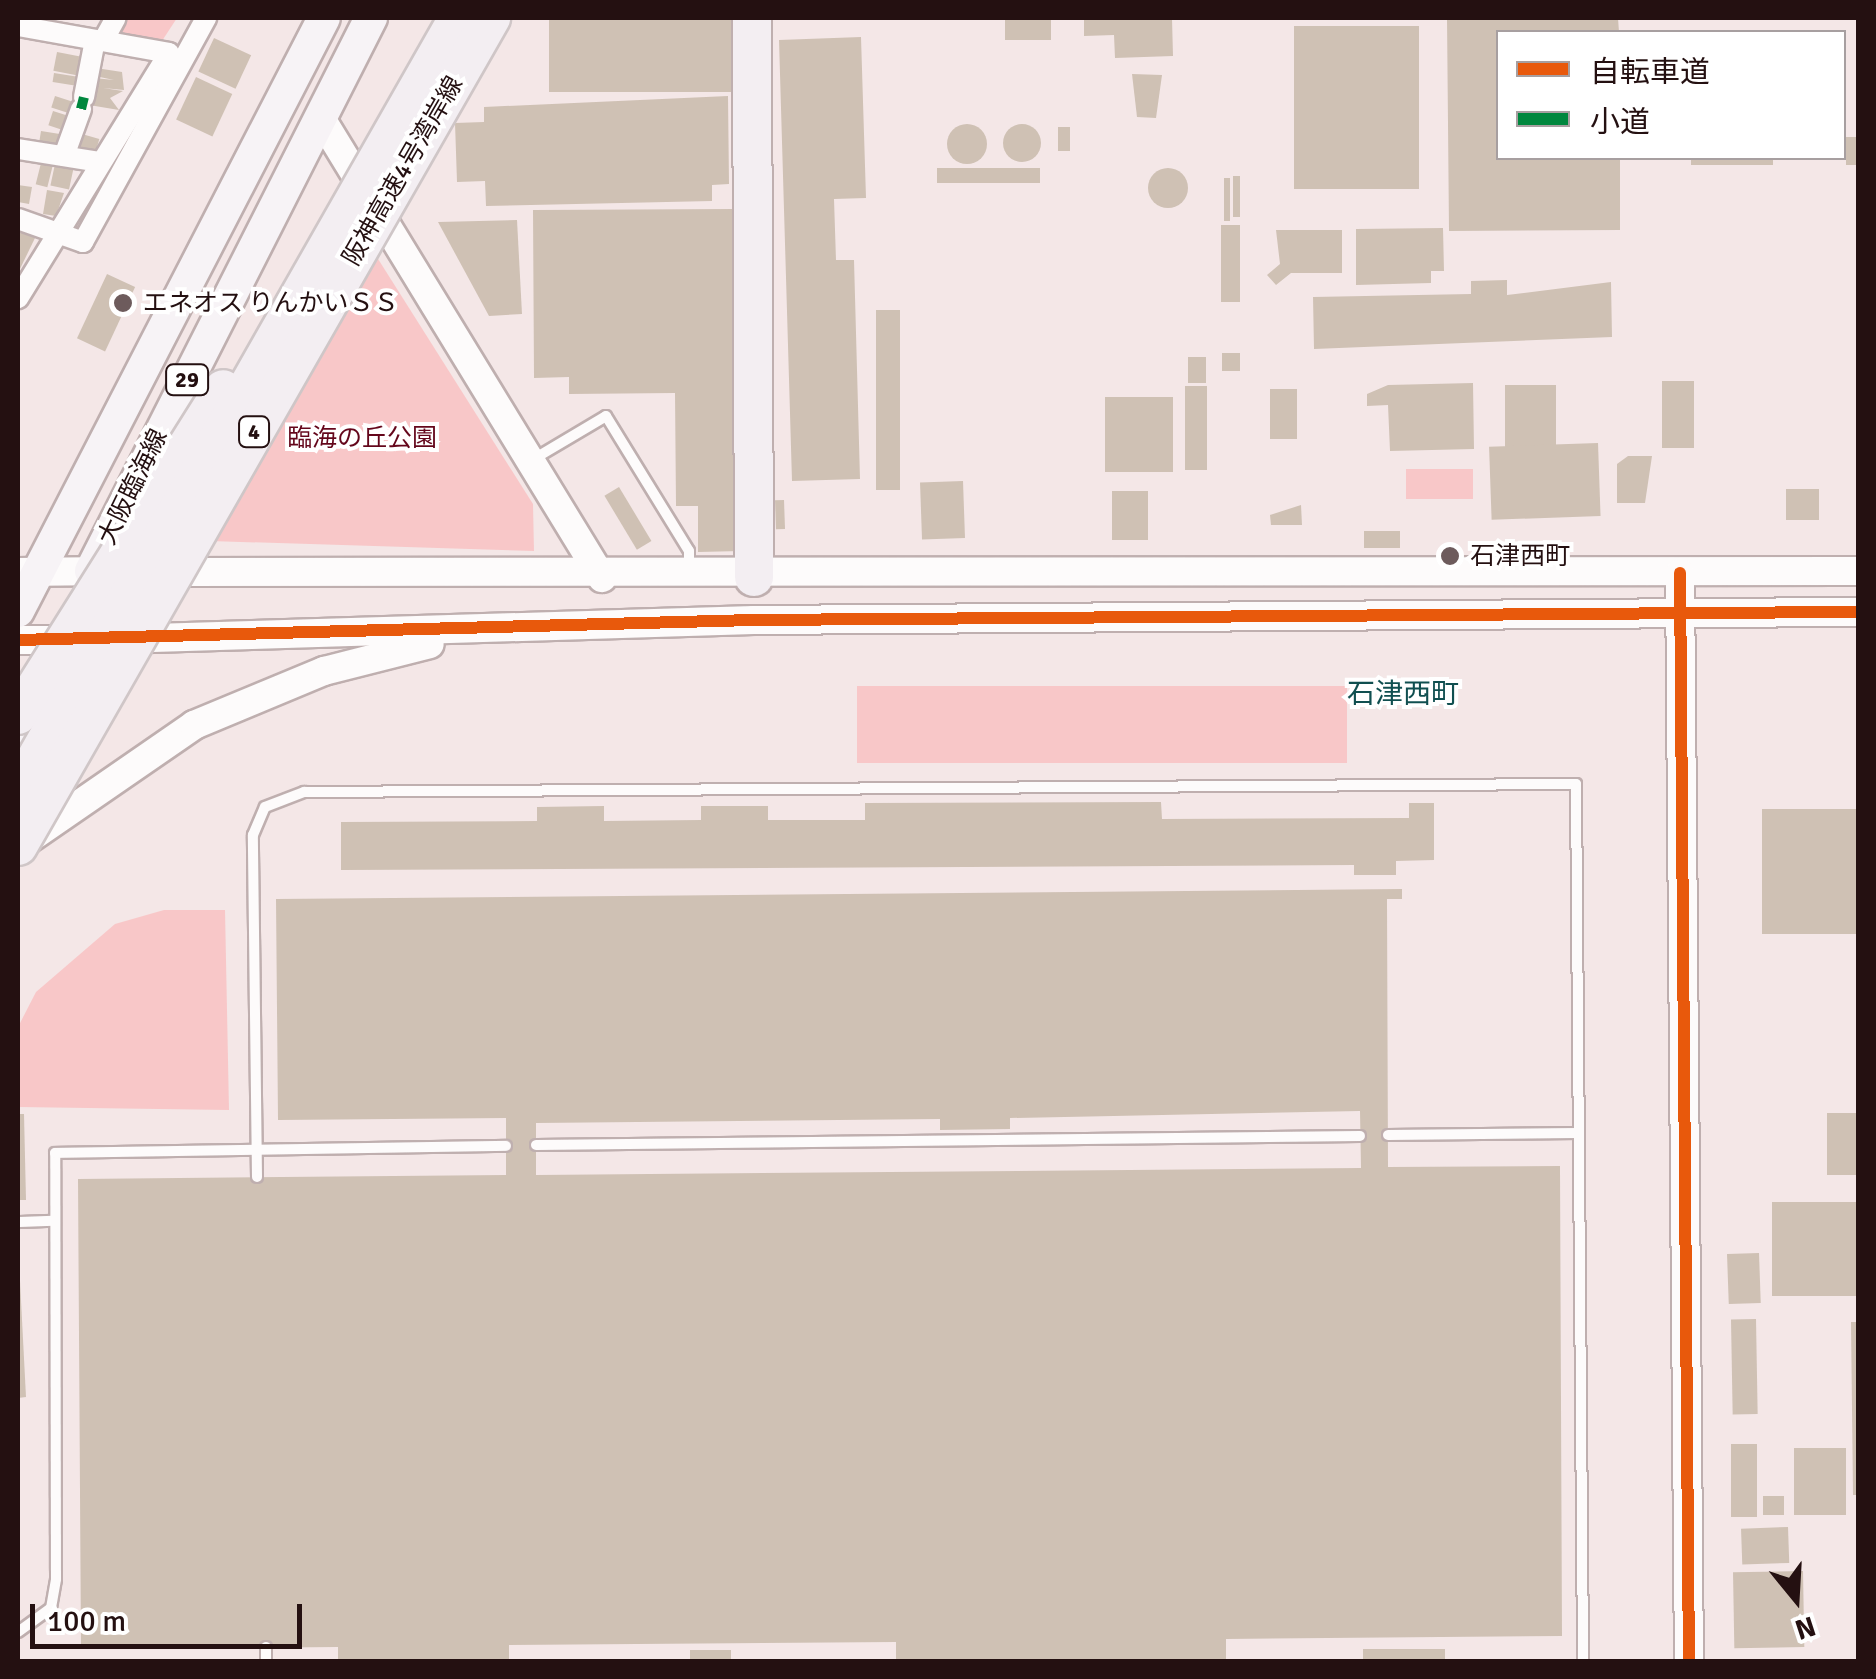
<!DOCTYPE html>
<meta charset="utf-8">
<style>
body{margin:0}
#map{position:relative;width:1876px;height:1679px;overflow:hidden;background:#f4e7e7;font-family:Signika,"Noto Sans JP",sans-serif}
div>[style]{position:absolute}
.green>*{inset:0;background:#f8c7c8;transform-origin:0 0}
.building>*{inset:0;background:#cfc1b4;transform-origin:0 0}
.round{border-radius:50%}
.roads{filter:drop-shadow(2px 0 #bfafaf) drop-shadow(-2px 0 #bfafaf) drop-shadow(0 2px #bfafaf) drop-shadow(0 -2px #bfafaf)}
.service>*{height:10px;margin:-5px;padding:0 5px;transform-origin:5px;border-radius:5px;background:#fdfbfb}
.minor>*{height:20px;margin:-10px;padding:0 10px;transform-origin:10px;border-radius:10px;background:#fdfbfb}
.tertiary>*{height:28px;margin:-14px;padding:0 14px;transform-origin:14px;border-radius:14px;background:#fdfbfb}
.primary>*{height:32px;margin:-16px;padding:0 16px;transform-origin:16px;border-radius:16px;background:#f7f3f6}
.motorway>*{height:38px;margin:-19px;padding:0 19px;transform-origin:19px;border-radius:19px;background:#f3eef2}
.bridges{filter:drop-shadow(2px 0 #cfc6c7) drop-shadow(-2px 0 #cfc6c7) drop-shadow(0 2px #cfc6c7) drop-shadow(0 -2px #cfc6c7)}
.motorway-bridge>*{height:38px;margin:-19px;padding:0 19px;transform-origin:19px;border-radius:19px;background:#f3eef2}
.quiet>*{height:10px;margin-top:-5px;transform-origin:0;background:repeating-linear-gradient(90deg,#00873e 0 20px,transparent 0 30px)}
.cycleway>*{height:12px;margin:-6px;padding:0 6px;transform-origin:6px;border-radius:6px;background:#e8590c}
.dots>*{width:28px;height:28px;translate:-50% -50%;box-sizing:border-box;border:5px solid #fff;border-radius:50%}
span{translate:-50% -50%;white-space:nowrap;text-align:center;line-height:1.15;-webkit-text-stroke:8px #fff;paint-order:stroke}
.shield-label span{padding:2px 8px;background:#fff;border:2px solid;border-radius:8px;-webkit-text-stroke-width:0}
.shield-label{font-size:22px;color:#241011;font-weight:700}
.street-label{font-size:25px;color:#241011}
.poi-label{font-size:25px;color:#241011}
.left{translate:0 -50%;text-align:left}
.park-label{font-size:25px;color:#64061b}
.neighbourhood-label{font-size:28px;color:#104f50}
.frame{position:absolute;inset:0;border:20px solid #241011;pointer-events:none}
.legend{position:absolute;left:1496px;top:30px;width:350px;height:130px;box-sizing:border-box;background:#fff;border:2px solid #a79fa0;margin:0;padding:12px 18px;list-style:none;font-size:30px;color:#241011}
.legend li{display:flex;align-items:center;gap:20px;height:50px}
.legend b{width:50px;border:2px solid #a79fa0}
.north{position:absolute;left:1746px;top:1549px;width:100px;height:100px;-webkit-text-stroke:8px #fff;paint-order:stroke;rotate:162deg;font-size:28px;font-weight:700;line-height:40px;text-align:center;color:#241011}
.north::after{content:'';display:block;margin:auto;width:35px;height:45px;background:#241011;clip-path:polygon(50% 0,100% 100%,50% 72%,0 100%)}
.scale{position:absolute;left:30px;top:1604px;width:272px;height:45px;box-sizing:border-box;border:5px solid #241011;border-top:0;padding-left:12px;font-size:30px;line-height:35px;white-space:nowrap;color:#241011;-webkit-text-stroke:8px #fff;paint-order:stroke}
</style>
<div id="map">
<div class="green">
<div style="clip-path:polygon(122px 18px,177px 18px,160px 44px,112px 35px)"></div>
<div style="clip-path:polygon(361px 232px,533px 504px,534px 551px,179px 540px)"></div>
<div style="left:1473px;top:469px;width:30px;height:67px;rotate:90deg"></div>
<div style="left:1347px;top:686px;width:77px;height:490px;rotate:90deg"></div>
<div style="clip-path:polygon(164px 910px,225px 910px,229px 1110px,18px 1107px,18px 1027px,36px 992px,115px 924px)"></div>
</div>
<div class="building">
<div style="left:549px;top:18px;width:184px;height:74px"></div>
<div style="left:1005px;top:18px;width:46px;height:22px"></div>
<div style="clip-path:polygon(1084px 18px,1172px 18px,1173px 56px,1115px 58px,1114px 35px,1084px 36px)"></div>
<div style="clip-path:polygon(1447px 18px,1618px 18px,1619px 32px,1498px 32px,1498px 158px,1620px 158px,1620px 230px,1449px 231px)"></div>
<div style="left:1419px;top:26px;width:163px;height:125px;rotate:90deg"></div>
<div style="clip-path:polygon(861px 37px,866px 198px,834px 199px,836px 260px,854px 260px,860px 479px,792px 481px,779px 40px)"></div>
<div style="left:214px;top:38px;width:41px;height:37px;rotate:25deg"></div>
<div style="left:57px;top:52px;width:25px;height:19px;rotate:11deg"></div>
<div style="clip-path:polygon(96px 68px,122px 72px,124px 90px,103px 88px,123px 91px,110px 98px,119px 110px,89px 105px,94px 78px,114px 80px,95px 76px)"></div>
<div style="left:54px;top:73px;width:24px;height:9px;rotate:9deg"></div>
<div style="clip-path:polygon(1132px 74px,1162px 75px,1156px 118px,1137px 117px)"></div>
<div style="left:196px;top:77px;width:40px;height:47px;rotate:25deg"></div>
<div style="left:55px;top:96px;width:22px;height:12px;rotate:18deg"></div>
<div style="clip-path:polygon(728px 96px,729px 184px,712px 185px,712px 201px,486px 206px,485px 181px,457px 182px,455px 123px,484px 122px,484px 107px)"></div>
<div style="left:53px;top:111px;width:19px;height:15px;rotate:18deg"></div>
<div class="round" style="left:1003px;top:124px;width:38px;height:38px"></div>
<div class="round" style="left:947px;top:124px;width:40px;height:40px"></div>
<div style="left:1058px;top:127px;width:12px;height:24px"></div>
<div style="left:41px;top:131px;width:19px;height:12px;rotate:9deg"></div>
<div style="left:82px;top:134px;width:18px;height:14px;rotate:16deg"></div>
<div style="left:1846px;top:137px;width:12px;height:28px"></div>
<div style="left:1691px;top:158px;width:82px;height:7px"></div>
<div style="left:41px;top:163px;width:12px;height:22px;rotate:14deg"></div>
<div style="left:55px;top:164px;width:19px;height:22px;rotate:12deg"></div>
<div style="left:937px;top:168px;width:103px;height:15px"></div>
<div class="round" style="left:1148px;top:168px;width:40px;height:40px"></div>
<div style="left:1233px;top:176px;width:7px;height:41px"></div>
<div style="left:1224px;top:178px;width:6px;height:43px"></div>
<div style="clip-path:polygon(18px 185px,32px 187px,29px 204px,18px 202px)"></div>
<div style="clip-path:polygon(47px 190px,64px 193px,56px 216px,43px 214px)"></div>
<div style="clip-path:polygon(734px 209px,741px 551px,698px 552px,698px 506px,676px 506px,675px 393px,569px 394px,569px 377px,534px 378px,533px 210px)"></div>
<div style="clip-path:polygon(517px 220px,522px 314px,489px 316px,438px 222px)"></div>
<div style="left:1221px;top:225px;width:19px;height:77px"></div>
<div style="clip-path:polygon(1443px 228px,1444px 271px,1431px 271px,1431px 283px,1356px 285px,1356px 229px)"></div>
<div style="clip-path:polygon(1276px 230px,1342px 230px,1342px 273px,1291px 273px,1276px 285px,1267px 275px,1280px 264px)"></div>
<div style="clip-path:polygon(21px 231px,35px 238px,18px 273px,18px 239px)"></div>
<div style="left:107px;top:274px;width:31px;height:71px;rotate:25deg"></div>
<div style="clip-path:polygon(1507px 280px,1507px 295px,1611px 282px,1612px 337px,1314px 349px,1313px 297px,1471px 294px,1471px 281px)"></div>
<div style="left:900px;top:310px;width:180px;height:24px;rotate:90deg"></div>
<div style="left:1222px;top:353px;width:18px;height:18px"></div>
<div style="left:1188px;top:357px;width:18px;height:26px"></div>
<div style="left:1662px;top:381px;width:32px;height:67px"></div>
<div style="clip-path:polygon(1473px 383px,1474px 449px,1390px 451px,1388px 405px,1367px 406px,1367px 394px,1388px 385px)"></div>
<div style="left:1505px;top:385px;width:51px;height:63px"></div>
<div style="left:1185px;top:386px;width:22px;height:84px"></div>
<div style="left:1270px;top:389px;width:27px;height:50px"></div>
<div style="left:1105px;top:397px;width:68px;height:75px"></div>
<div style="left:1598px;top:443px;width:73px;height:109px;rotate:88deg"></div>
<div style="clip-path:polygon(1628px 456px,1652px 456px,1645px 503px,1617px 503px,1617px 464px)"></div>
<div style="left:963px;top:481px;width:57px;height:43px;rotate:88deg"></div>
<div style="left:619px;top:487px;width:63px;height:17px;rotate:59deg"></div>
<div style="left:1786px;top:489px;width:33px;height:31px"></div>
<div style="left:1112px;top:491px;width:36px;height:49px"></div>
<div style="left:784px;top:500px;width:29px;height:9px;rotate:88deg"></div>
<div style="clip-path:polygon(1301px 505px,1302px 525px,1271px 525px,1270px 515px)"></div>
<div style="left:1400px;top:531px;width:17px;height:36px;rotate:90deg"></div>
<div style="clip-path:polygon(1161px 802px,1162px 819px,1409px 818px,1409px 803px,1434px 803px,1434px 860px,1396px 861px,1396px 875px,1354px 875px,1354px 865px,341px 870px,341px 822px,537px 821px,537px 807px,604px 806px,604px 821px,701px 820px,701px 806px,768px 806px,768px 820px,865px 820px,865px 803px)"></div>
<div style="left:1858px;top:809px;width:125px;height:96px;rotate:90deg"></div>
<div style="clip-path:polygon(evenodd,1402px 889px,1402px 899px,1387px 899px,1388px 1167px,1560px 1166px,1562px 1636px,1226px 1639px,1226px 1662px,896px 1662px,896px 1642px,509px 1645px,509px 1662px,338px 1662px,338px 1647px,81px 1649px,78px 1179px,506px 1175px,506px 1118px,278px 1120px,276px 899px,1402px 889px,1360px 1111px,1361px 1168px,536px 1175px,536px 1123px,940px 1119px,940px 1130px,1010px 1129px,1010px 1118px,1360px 1111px)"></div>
<div style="left:1858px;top:1113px;width:62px;height:31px;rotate:90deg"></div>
<div style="clip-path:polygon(18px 1114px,24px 1114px,26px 1200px,18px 1200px)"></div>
<div style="left:1858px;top:1202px;width:94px;height:86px;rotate:90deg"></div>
<div style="clip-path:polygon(18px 1242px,26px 1397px,18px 1398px)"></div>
<div style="left:1759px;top:1253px;width:50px;height:32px;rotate:88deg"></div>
<div style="left:1756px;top:1319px;width:95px;height:25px;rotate:89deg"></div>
<div style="clip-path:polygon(1851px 1322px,1858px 1322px,1858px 1495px,1853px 1495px)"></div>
<div style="left:1731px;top:1444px;width:26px;height:73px"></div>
<div style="left:1794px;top:1448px;width:52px;height:67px"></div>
<div style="left:1763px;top:1496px;width:21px;height:19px"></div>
<div style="left:1788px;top:1527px;width:36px;height:47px;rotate:88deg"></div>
<div style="left:1803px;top:1571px;width:76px;height:70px;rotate:89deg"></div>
<div style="left:1445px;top:1649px;width:13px;height:82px;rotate:90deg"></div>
<div style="left:690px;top:1650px;width:41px;height:12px"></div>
</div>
<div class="roads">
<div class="service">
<div style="left:532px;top:460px;width:86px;rotate:-30.7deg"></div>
<div style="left:606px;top:416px;width:158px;rotate:58.4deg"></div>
<div style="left:689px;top:551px;width:19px;rotate:90deg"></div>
<div style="left:1388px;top:1135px;width:190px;rotate:-0.6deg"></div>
<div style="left:536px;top:1145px;width:824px;rotate:-0.63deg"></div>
<div style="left:257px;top:1177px;width:342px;rotate:-90.7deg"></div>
<div style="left:253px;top:835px;width:30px;rotate:-67deg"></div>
<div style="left:265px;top:807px;width:42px;rotate:-21deg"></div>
<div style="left:304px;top:792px;width:1272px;rotate:-0.36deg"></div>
<div style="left:1576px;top:784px;width:878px;rotate:89.54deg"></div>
<div style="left:18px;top:1222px;width:37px;rotate:-2deg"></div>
<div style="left:18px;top:1632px;width:41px;rotate:-36deg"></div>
<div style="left:51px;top:1608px;width:29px;rotate:-80deg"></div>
<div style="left:56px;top:1579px;width:426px;rotate:-90.1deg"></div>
<div style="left:55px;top:1153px;width:451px;rotate:-0.9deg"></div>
<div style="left:266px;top:1647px;width:15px;rotate:90deg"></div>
</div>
<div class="minor">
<div style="left:18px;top:26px;width:153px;rotate:10.1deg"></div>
<div style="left:169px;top:53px;width:288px;rotate:121.6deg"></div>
<div style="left:103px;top:41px;width:26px;rotate:-61deg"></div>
<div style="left:84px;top:97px;width:58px;rotate:-79.1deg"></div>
<div style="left:18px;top:149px;width:82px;rotate:9.1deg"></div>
<div style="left:64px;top:156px;width:50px;rotate:-70.1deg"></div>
<div style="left:18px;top:219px;width:69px;rotate:19.5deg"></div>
<div style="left:83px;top:242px;width:256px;rotate:-61.2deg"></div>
</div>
<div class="tertiary">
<div style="left:322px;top:120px;width:537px;rotate:58.56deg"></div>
<div style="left:18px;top:572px;width:93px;rotate:-0.6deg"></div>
<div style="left:159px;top:572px;width:1699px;rotate:-0.03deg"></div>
<div style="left:1680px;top:573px;width:1089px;rotate:89.53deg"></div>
<div style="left:120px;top:639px;width:634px;rotate:-1.72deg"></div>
<div style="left:754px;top:620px;width:1104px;rotate:-0.42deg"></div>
<div style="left:18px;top:640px;width:59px"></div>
<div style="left:29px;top:839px;width:201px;rotate:-34.6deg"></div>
<div style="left:194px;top:725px;width:141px;rotate:-22.6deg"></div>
<div style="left:324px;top:671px;width:109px;rotate:-14.3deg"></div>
</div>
<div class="primary">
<div style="left:91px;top:571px;width:620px;rotate:-63.15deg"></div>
<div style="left:18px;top:611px;width:667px;rotate:-62.71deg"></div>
<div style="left:18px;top:749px;width:64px;rotate:-65.9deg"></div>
</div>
<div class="motorway">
<div style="left:752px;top:18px;width:559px;rotate:89.8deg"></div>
</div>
</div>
<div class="bridges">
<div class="motorway-bridge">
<div style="left:18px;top:715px;width:385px;rotate:-57.8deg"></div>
<div style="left:18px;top:790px;width:889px;rotate:-60.32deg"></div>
<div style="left:18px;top:846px;width:954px;rotate:-60.26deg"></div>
</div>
</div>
<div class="quiet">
<div style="left:81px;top:109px;width:12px;rotate:-76deg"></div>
</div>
<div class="cycleway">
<div style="left:1680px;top:573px;width:1089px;rotate:89.53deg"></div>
<div style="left:18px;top:640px;width:736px;rotate:-1.56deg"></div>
<div style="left:754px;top:620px;width:1104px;rotate:-0.42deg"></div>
</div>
<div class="dots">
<div style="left:123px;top:303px;background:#6d5b5c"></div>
<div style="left:1450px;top:556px;background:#6d5b5c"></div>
</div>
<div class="shield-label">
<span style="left:187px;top:380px">29</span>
<span style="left:254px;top:432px">4</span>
</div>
<div class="street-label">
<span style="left:403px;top:171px;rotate:-60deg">阪神高速4号湾岸線</span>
<span style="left:133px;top:487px;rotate:-64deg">大阪臨海線</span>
</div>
<div class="poi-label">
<span class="left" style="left:143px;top:303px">エネオス りんかいＳＳ</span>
<span class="left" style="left:1470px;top:556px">石津西町</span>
</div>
<div class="park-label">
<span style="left:362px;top:438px">臨海の丘公園</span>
</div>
<div class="neighbourhood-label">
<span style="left:1403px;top:694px">石津西町</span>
</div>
<div class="frame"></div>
<ul class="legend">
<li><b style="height:12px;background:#e8590c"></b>自転車道</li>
<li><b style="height:12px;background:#00873e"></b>小道</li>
</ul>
<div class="north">N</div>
<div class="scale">100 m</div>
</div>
